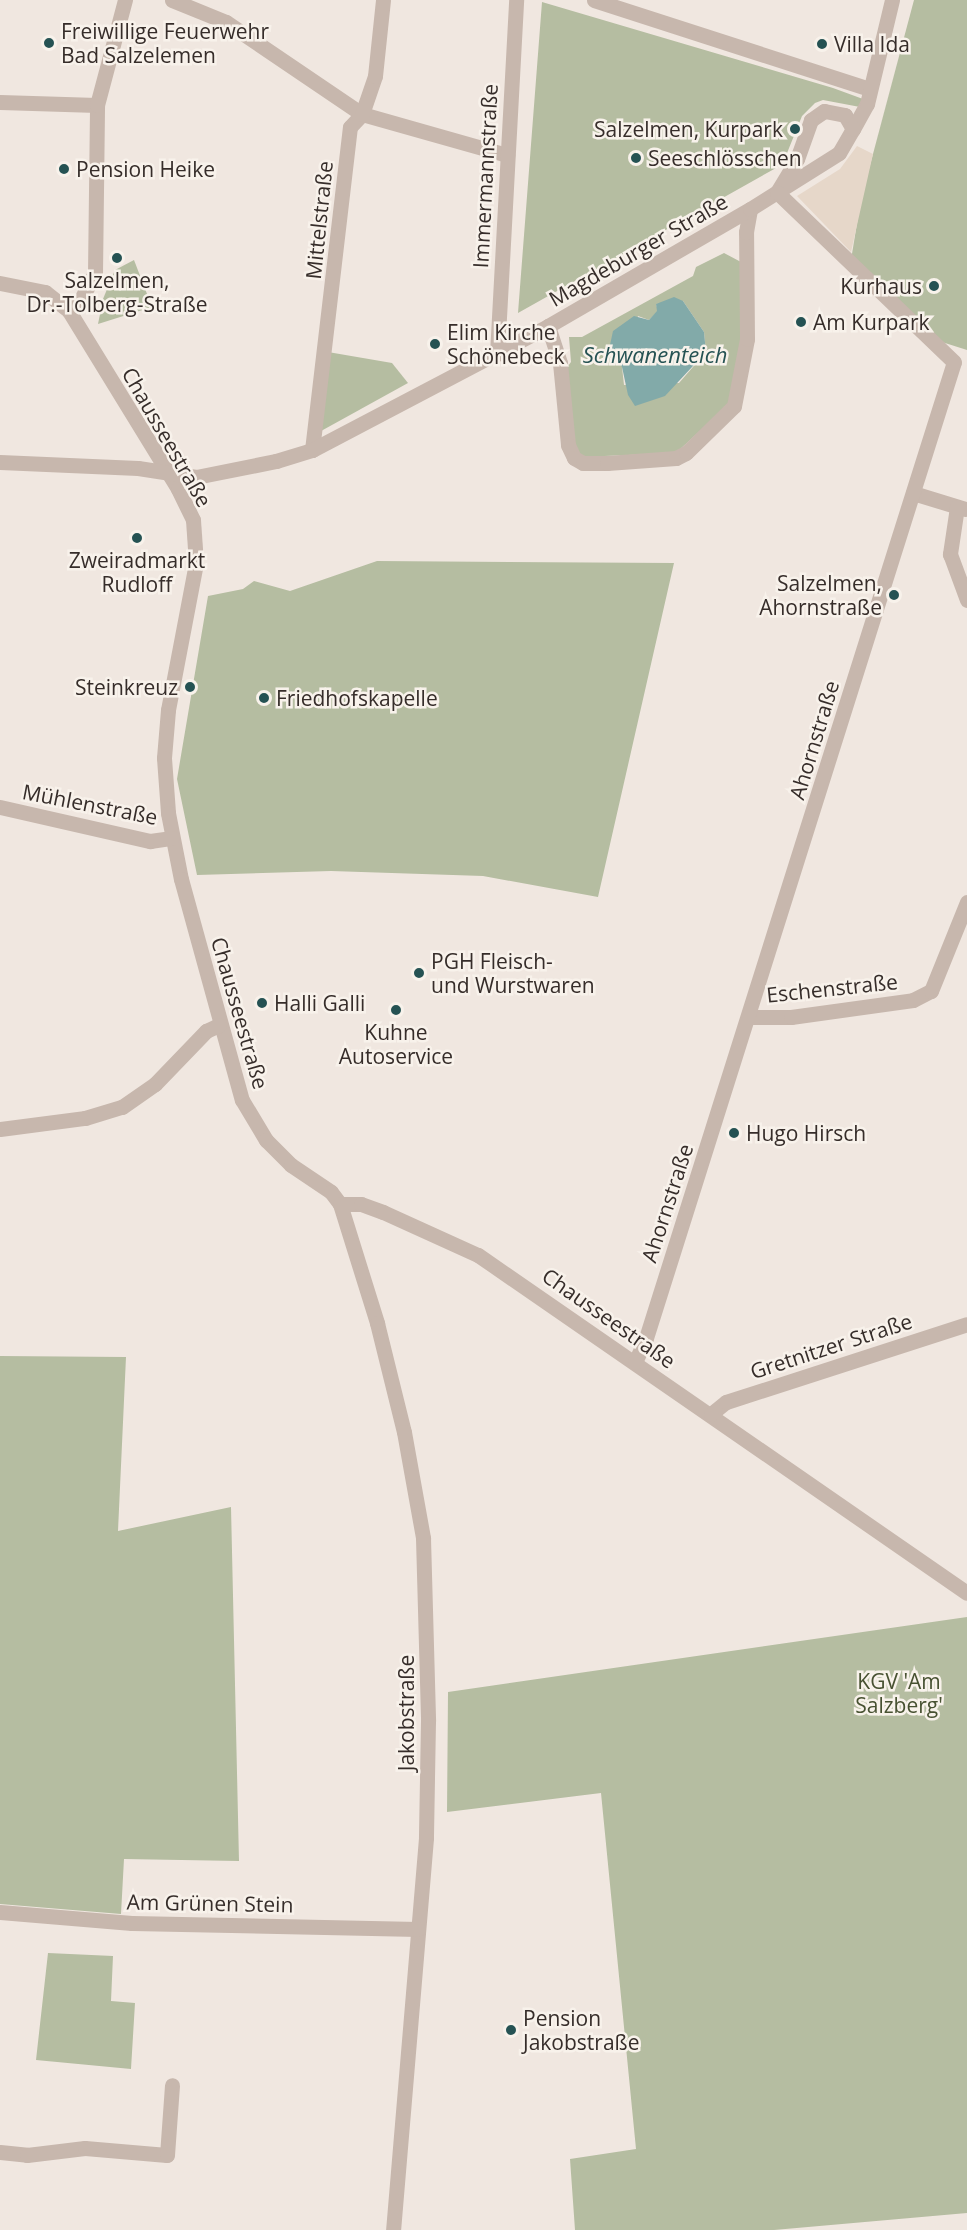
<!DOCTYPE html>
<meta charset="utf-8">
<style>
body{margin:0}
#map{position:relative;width:967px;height:2230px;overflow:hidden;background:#f0e7e0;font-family:"Open Sans",sans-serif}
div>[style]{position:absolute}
.green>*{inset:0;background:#b5bda1}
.plaza>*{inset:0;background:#e6d7c9}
.water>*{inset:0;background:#82aaa9}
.minor>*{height:15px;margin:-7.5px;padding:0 7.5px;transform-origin:7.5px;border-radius:7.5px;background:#c7b7ad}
.dots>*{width:16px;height:16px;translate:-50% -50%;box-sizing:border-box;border:3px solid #f8f2eb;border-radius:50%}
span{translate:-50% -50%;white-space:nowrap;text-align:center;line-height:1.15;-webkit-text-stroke:5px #f8f2eb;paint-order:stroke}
.poi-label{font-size:21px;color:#362d2a}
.left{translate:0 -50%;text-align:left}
.right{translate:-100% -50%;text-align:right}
.street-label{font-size:21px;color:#362d2a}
.park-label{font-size:21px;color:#475131}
.water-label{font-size:22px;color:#255253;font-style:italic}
</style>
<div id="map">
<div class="green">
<div style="clip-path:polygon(914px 0,967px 0,967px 350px,923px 336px,851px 260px,861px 199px)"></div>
<div style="clip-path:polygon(542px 2px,833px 88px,863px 99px,860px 107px,823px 100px,815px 103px,802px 116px,785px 158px,776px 168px,518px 313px)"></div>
<div style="clip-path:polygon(evenodd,724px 253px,741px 262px,741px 346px,730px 403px,676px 453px,581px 457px,572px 444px,565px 370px,571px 362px,569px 337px,582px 337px,693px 276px,696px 267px,724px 253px,683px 301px,704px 332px,706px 352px,679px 383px,624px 385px,622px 367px,638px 316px,649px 320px,658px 311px,656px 304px,683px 301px)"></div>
<div style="clip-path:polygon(134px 260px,152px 307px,98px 324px,103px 299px,115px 270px)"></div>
<div style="clip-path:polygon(328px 352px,392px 363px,408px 383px,312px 436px)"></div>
<div style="clip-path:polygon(377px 561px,674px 563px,598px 897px,483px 876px,331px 871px,197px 875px,177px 779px,208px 596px,243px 589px,254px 581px,290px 591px)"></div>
<div style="clip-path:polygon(0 1356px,126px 1357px,118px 1531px,231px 1507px,239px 1861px,124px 1859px,121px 1914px,0 1904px)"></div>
<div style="clip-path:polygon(967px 1617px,967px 2213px,774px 2230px,575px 2230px,570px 2159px,636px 2149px,601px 1793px,447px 1812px,448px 1692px)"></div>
<div style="clip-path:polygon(48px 1953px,113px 1956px,111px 2001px,135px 2003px,131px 2069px,36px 2060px)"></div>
</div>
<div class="plaza">
<div style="clip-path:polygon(857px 146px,873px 154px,851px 252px,797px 196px,840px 169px)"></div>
</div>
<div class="water">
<div style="clip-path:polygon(674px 297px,683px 301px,704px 332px,706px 352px,665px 396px,635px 406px,628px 395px,622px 367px,610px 345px,613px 331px,634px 316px,649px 320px,657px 311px,656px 304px)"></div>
</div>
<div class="minor">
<div style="left:172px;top:0;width:58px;rotate:22.2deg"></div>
<div style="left:226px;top:22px;width:164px;rotate:34.1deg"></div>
<div style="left:362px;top:114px;width:151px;rotate:15.8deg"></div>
<div style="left:594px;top:0;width:290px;rotate:17.9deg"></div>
<div style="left:0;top:102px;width:97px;rotate:1.8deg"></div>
<div style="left:853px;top:129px;width:29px;rotate:-61deg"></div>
<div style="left:867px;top:104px;width:107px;rotate:-76.5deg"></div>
<div style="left:0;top:283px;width:46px;rotate:11.3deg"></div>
<div style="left:45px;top:292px;width:31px;rotate:38deg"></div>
<div style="left:69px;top:311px;width:209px;rotate:58.5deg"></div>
<div style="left:178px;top:489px;width:34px;rotate:64deg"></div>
<div style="left:193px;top:520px;width:43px;rotate:86deg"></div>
<div style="left:196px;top:563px;width:150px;rotate:100.8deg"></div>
<div style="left:168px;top:710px;width:48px;rotate:94.8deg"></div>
<div style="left:164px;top:758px;width:55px;rotate:85.8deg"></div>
<div style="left:168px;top:813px;width:67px;rotate:78.9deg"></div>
<div style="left:181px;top:879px;width:229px;rotate:74.6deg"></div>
<div style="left:242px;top:1100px;width:47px;rotate:59deg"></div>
<div style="left:266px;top:1140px;width:35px;rotate:45deg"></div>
<div style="left:291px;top:1165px;width:48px;rotate:34deg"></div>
<div style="left:331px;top:1192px;width:15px;rotate:53deg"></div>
<div style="left:340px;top:1204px;width:125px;rotate:72.7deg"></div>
<div style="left:377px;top:1323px;width:112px;rotate:76.1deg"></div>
<div style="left:404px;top:1432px;width:108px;rotate:79.8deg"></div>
<div style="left:423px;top:1538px;width:183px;rotate:88.4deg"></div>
<div style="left:428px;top:1721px;width:117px;rotate:91deg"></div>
<div style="left:426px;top:1838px;width:393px;rotate:94.8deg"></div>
<div style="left:69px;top:311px;width:15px;rotate:-42deg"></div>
<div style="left:80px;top:301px;width:32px;rotate:-62deg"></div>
<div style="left:95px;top:273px;width:168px;rotate:-89.3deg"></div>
<div style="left:97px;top:105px;width:109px;rotate:-75.1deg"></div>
<div style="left:548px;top:326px;width:39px;rotate:72deg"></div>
<div style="left:560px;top:363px;width:82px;rotate:84.4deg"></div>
<div style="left:568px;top:445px;width:14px;rotate:65deg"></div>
<div style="left:574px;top:458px;width:10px;rotate:29deg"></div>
<div style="left:583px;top:463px;width:24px"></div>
<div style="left:607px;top:463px;width:69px;rotate:-4.1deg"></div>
<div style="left:676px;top:458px;width:11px;rotate:-27deg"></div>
<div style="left:686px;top:453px;width:67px;rotate:-44.4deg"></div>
<div style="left:734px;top:406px;width:68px;rotate:-79deg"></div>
<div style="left:747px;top:339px;width:107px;rotate:-90.5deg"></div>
<div style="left:746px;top:232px;width:23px;rotate:-80deg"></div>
<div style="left:497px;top:354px;width:355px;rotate:-86.9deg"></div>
<div style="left:312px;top:450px;width:325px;rotate:-83.3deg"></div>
<div style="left:350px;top:127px;width:18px;rotate:-47deg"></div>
<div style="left:362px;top:114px;width:40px;rotate:-71.1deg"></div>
<div style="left:375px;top:76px;width:76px;rotate:-84deg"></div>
<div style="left:0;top:462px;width:138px;rotate:2.5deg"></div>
<div style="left:138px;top:468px;width:59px;rotate:8.8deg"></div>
<div style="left:196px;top:477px;width:82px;rotate:-11.3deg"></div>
<div style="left:276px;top:461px;width:38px;rotate:-17deg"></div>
<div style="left:312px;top:450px;width:267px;rotate:-27.7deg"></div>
<div style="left:548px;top:326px;width:233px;rotate:-30.1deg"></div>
<div style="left:750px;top:209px;width:105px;rotate:-32.2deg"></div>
<div style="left:839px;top:153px;width:28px;rotate:-60deg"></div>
<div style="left:853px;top:129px;width:16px;rotate:-120deg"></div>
<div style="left:845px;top:115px;width:21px;rotate:-169deg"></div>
<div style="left:824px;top:111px;width:16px;rotate:145deg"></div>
<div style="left:811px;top:120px;width:41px;rotate:109.7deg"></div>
<div style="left:797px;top:159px;width:39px;rotate:121deg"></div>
<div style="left:913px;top:493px;width:54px;rotate:17.1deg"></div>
<div style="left:957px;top:507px;width:48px;rotate:98.5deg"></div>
<div style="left:950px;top:554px;width:49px;rotate:69.7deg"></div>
<div style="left:0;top:807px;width:154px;rotate:12.8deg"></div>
<div style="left:150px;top:841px;width:22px;rotate:-8deg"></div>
<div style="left:748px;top:1017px;width:43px"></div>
<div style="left:791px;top:1017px;width:123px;rotate:-7.9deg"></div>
<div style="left:913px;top:1000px;width:20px;rotate:-27deg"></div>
<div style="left:931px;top:991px;width:96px;rotate:-68deg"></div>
<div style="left:0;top:1129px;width:86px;rotate:-7.4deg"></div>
<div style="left:85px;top:1118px;width:39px;rotate:-17deg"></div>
<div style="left:122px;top:1107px;width:40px;rotate:-34.9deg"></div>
<div style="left:155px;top:1084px;width:74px;rotate:-46.1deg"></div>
<div style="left:206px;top:1031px;width:14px;rotate:-25deg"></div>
<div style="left:340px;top:1204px;width:21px"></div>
<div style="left:361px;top:1204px;width:23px;rotate:20deg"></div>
<div style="left:383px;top:1212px;width:104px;rotate:24.4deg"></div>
<div style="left:478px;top:1255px;width:594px;rotate:34.65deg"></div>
<div style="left:635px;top:1362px;width:26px;rotate:-65deg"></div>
<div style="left:646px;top:1338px;width:1023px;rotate:-72.49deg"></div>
<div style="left:954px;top:362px;width:245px;rotate:-136.2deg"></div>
<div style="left:711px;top:1414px;width:19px;rotate:-39deg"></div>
<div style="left:726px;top:1402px;width:253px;rotate:-17.9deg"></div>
<div style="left:0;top:1912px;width:132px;rotate:4.8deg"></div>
<div style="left:132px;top:1923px;width:286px;rotate:1.2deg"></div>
<div style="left:0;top:2152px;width:27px;rotate:6deg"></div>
<div style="left:27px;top:2155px;width:58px;rotate:-6.9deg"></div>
<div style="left:85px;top:2148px;width:82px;rotate:4.9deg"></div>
<div style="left:167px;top:2155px;width:70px;rotate:-85.9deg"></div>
</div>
<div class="dots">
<div style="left:49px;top:43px;background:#255253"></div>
<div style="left:822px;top:44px;background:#255253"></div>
<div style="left:795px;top:129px;background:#255253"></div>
<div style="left:636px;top:158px;background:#255253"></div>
<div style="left:64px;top:169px;background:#255253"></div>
<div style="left:117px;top:258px;background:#255253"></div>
<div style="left:934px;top:286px;background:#255253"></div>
<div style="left:801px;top:322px;background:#255253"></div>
<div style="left:435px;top:344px;background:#255253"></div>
<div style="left:137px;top:538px;background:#255253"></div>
<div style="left:894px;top:595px;background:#255253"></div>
<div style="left:190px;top:687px;background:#255253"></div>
<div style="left:264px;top:698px;background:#255253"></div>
<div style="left:419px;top:973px;background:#255253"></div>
<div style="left:262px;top:1003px;background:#255253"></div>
<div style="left:396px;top:1010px;background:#255253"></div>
<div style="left:734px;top:1133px;background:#255253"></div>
<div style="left:511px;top:2030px;background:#255253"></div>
</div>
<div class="poi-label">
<span class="left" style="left:61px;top:43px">Freiwillige Feuerwehr<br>Bad Salzelemen</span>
<span class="left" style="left:834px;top:44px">Villa Ida</span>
<span class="right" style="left:783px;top:129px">Salzelmen, Kurpark</span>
<span class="left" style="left:648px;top:158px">Seeschlösschen</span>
<span class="left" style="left:76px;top:169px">Pension Heike</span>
<span style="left:117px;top:292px">Salzelmen,<br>Dr.-Tolberg-Straße</span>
<span class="right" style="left:922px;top:286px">Kurhaus</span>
<span class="left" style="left:813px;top:322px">Am Kurpark</span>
<span class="left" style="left:447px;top:344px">Elim Kirche<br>Schönebeck</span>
<span style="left:137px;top:572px">Zweiradmarkt<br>Rudloff</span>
<span class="right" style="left:882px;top:595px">Salzelmen,<br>Ahornstraße</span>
<span class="right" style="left:178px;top:687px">Steinkreuz</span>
<span class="left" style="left:276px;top:698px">Friedhofskapelle</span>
<span class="left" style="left:431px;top:973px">PGH Fleisch-<br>und Wurstwaren</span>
<span class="left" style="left:274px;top:1003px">Halli Galli</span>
<span style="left:396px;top:1044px">Kuhne<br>Autoservice</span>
<span class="left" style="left:746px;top:1133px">Hugo Hirsch</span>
<span class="left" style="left:523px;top:2030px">Pension<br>Jakobstraße</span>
</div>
<div class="street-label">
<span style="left:485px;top:176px;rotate:-87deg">Immermannstraße</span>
<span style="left:319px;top:220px;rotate:-84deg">Mittelstraße</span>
<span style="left:638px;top:250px;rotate:-30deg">Magdeburger Straße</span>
<span style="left:167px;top:437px;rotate:60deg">Chausseestraße</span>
<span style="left:814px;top:740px;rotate:-73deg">Ahornstraße</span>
<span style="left:90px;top:804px;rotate:11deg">Mühlenstraße</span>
<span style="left:832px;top:988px;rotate:-6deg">Eschenstraße</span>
<span style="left:240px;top:1013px;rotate:74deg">Chausseestraße</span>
<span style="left:667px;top:1203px;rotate:-72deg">Ahornstraße</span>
<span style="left:609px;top:1318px;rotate:35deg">Chausseestraße</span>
<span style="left:831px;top:1346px;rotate:-18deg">Gretnitzer Straße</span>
<span style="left:406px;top:1713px;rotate:-90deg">Jakobstraße</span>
<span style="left:210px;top:1903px;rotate:1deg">Am Grünen Stein</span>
</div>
<div class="park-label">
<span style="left:899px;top:1693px">KGV 'Am<br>Salzberg'</span>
</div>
<div class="water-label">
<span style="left:655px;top:355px">Schwanenteich</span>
</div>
</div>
